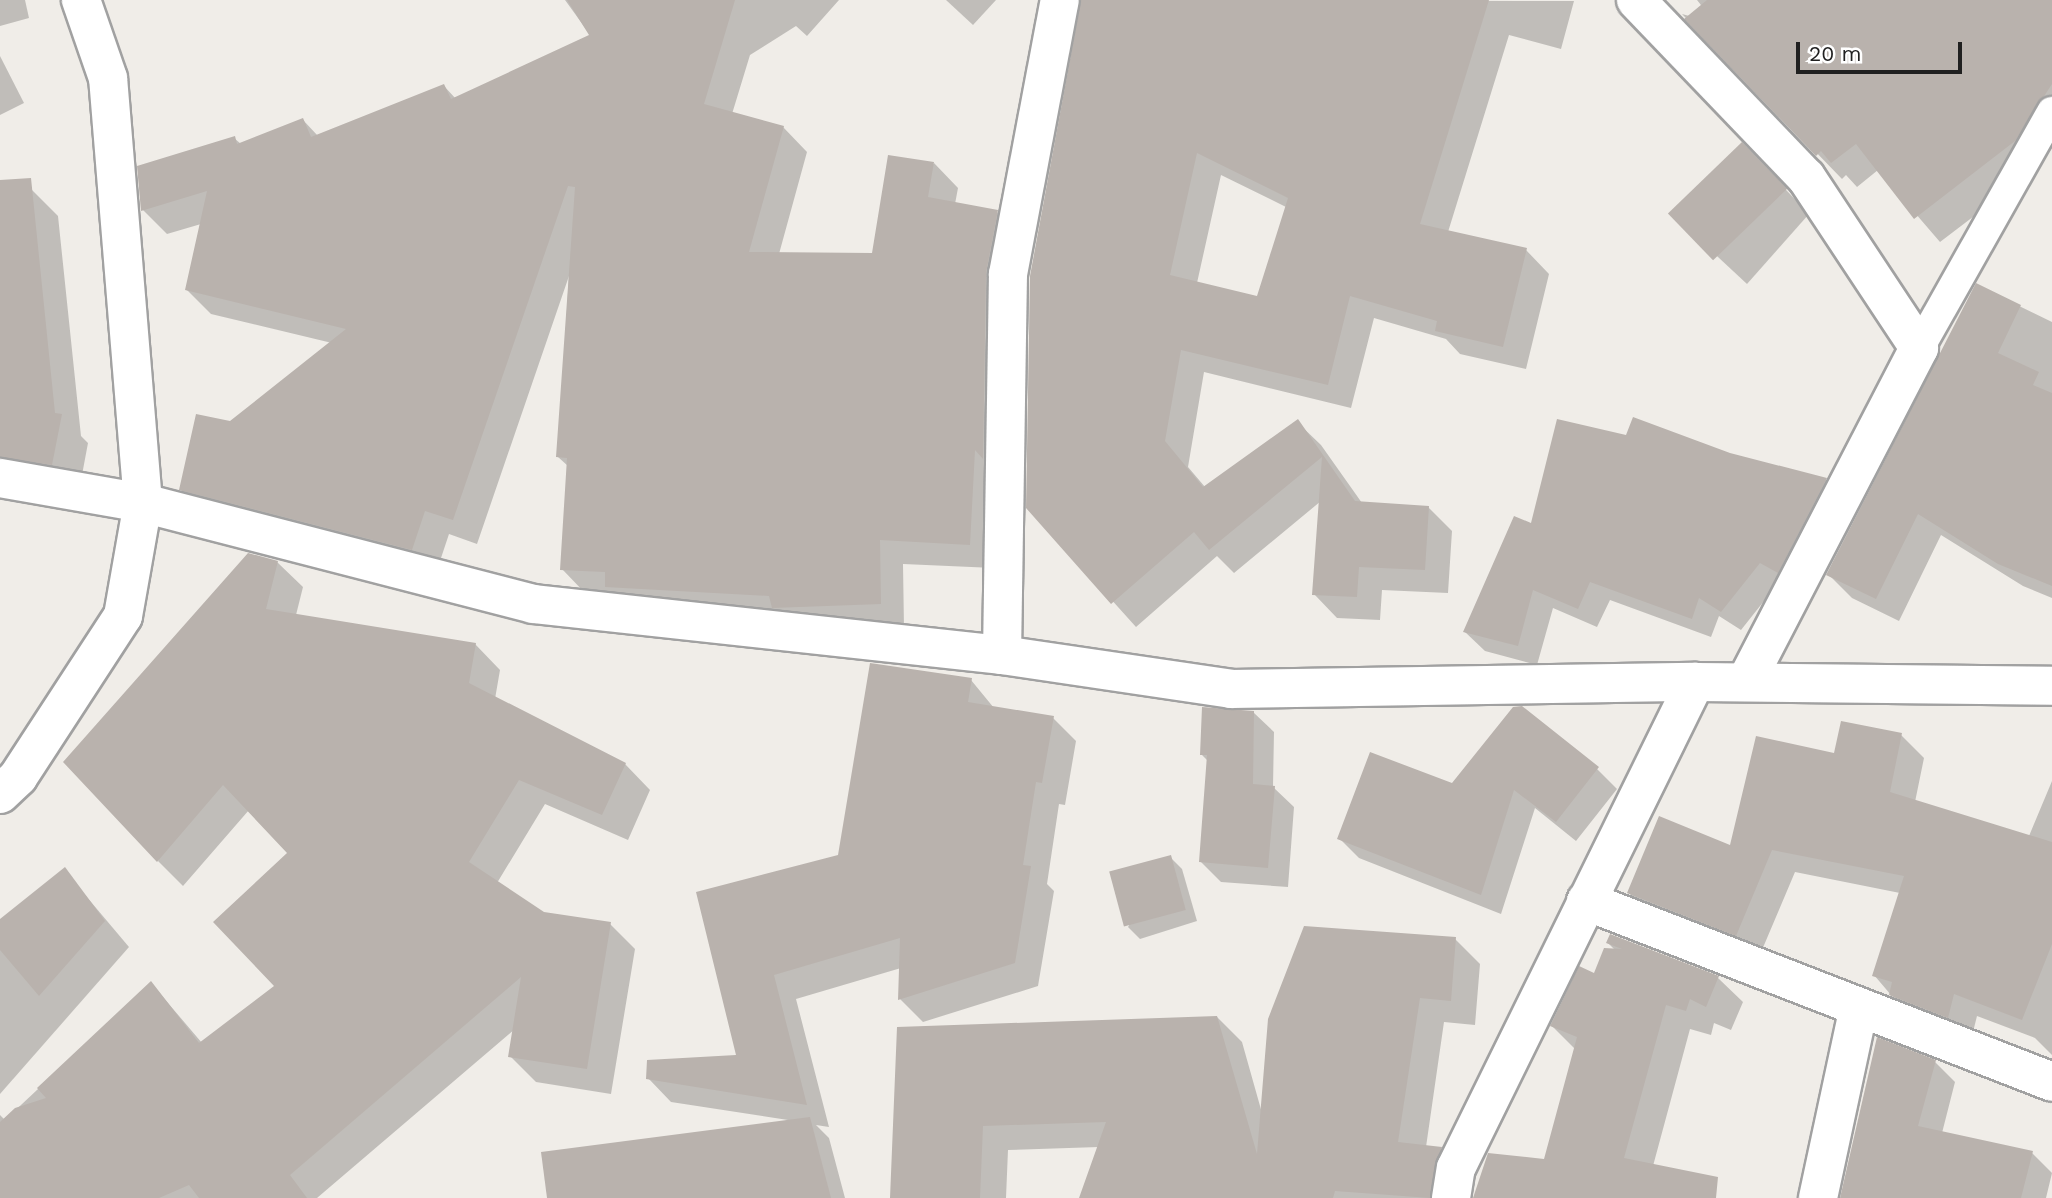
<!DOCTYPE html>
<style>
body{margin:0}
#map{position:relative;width:2052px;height:1198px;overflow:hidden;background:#f0ede8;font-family:"Work Sans",sans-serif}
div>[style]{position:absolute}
.shadow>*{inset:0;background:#0003}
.building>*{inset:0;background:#b9b2ad;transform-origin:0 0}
.roads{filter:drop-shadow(2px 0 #a1a1a1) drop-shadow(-2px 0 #a1a1a1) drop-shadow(0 2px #a1a1a1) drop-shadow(0 -2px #a1a1a1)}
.service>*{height:30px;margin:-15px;padding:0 15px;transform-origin:15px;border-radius:15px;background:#fff}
.minor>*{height:38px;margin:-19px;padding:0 19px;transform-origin:19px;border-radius:19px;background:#fff}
span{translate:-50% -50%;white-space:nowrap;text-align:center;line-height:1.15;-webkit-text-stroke:5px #fff;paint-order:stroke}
.scale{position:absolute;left:1796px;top:42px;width:166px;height:32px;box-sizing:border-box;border:4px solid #202020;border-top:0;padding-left:9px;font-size:21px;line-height:24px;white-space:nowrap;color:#202020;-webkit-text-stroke:5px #fff;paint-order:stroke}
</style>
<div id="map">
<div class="shadow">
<div style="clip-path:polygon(0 0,25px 0,29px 18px,0 26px)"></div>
<div style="clip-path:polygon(565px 0,839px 0,807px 36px,796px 26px,750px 55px,732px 114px,783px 127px,807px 152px,779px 254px,873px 255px,934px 163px,958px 188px,955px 204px,997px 212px,1021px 236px,994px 568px,903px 564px,904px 628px,586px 594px,562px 569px,568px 466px,558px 457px,569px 276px,477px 544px,449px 534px,436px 573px,205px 514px,180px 489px,230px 423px,332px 343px,211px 314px,187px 290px,201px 224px,167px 234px,143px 210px,234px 138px,241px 144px,303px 120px,318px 136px,444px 86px,456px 99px,591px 36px)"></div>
<div style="clip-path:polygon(946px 0,996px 0,973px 25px)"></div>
<div style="clip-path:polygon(evenodd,1082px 0,1574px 1px,1561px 49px,1509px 35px,1448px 232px,1526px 250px,1549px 274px,1526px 369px,1460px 354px,1446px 339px,1374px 318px,1351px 408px,1204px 372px,1188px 467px,1205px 487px,1297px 422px,1321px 445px,1362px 503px,1428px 507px,1452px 531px,1448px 593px,1382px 590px,1380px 620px,1337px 618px,1314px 594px,1321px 501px,1234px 573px,1217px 556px,1136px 627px,1028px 507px,1082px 0,1221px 175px,1286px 207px,1259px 298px,1197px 283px,1221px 175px)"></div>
<div style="clip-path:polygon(1697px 0,2052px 0,2052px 148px,2040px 166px,1940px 242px,1878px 170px,1857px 187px,1846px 175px,1842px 179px,1682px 14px,1715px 23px)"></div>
<div style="clip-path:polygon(0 56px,24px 103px,0 115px)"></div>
<div style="clip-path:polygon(1765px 168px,1809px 214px,1747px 284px,1675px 217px)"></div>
<div style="clip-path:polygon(31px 189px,58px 216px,81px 436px,88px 443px,79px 491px,0 478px,0 192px)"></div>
<div style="clip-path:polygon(1976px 285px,2052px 322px,2052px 598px,2023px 586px,1941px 535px,1899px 621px,1852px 598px,1828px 574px)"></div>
<div style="clip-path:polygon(1627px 437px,1729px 455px,1826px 480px,1845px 499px,1741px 630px,1719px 616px,1711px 637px,1610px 600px,1597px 627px,1553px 608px,1537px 665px,1485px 651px,1465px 632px,1532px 525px)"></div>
<div style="clip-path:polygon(277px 562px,303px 587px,296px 615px,475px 644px,500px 670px,495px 699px,625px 764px,650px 790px,628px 840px,545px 804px,497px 883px,544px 913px,610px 924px,635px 949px,611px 1094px,536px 1082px,510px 1056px,515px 1029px,317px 1198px,0 1198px,0 1115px,5px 1120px,151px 983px,202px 1043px,276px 986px,290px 853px,249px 810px,183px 886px,158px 861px)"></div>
<div style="clip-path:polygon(971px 680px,994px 708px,1053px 718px,1076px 741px,1065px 805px,1059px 804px,1047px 884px,1054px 891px,1038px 986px,923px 1022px,900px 999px,901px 968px,796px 999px,829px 1127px,816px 1125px,829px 1138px,845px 1198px,549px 1198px,788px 1120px,671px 1102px,648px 1078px,739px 1056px,698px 893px,840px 857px)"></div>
<div style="clip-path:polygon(1253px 712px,1274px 732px,1273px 787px,1294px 807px,1288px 887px,1221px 882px,1201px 862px,1208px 761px,1202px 755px)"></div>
<div style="clip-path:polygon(1901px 735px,1924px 758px,1915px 802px,2029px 836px,2052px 781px,2052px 1055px,2035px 1038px,1977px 1016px,1971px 1040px,1913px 1017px,1891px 995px,1874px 975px,1900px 893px,1795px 872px,1759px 957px,1652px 916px,1629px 893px,1731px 847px,1836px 756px)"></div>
<div style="clip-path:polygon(1597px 769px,1617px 789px,1576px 841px,1535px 808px,1501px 914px,1359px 858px,1339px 838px,1453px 785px)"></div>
<div style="clip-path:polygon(1170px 857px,1182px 869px,1197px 921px,1140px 939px,1128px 927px)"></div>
<div style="clip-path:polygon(64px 870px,129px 947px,0 1094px,0 922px)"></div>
<div style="clip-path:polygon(1455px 939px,1480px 964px,1475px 1025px,1444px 1022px,1426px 1147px,1441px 1149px,1466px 1174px,1460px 1198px,1081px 1198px,1099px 1147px,1008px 1150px,1006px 1198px,892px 1198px,899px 1029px,1217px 1017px,1242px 1042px,1262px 1113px)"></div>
<div style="clip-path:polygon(1608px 943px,1718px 978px,1743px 1002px,1731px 1030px,1714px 1023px,1711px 1035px,1690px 1029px,1653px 1166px,1691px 1173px,1716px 1198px,1475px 1198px,1545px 1161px,1576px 1050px,1552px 1026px,1616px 951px)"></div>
<div style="clip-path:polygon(1935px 1062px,1955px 1082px,1942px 1133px,2032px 1153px,2052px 1173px,2046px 1198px,1841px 1198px)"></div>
</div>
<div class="building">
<div style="clip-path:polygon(567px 0,735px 0,704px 104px,784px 126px,749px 252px,872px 253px,888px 155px,934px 162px,928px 197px,998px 210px,986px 273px,983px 459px,975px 450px,970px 545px,880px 540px,881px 604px,772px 608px,769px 596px,605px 587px,605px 572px,560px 570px,567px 458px,556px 457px,575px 187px,568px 186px,453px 520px,425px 511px,412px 550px,179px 490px,196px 414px,230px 421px,346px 329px,185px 290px,207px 191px,141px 211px,137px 166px,235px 136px,237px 144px,303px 118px,311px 137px,444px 84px,451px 99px,589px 35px)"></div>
<div style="clip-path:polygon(evenodd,1081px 0,1489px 0,1420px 224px,1527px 248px,1503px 347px,1435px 331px,1437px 321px,1350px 296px,1328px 385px,1181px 350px,1165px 441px,1203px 487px,1298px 419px,1355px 501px,1429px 506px,1425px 570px,1359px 567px,1357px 597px,1312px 595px,1322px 457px,1209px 550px,1194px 532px,1111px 604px,1026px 508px,1030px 276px,1081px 0,1197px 153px,1288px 198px,1257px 296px,1170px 275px,1197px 153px)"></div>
<div style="clip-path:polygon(1707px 0,2052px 0,2052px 84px,2015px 141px,1914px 219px,1856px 144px,1831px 163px,1821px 151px,1816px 156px,1684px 19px)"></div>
<div style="left:1742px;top:142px;width:65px;height:103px;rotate:46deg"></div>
<div style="clip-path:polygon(31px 178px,55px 413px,62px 414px,52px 465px,0 457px,0 180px)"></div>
<div style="clip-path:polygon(1976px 283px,2021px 305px,1998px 353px,2039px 372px,2033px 385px,2052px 393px,2052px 586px,1998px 564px,1918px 514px,1876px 599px,1826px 575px)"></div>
<div style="clip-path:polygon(1633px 417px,1730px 453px,1827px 478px,1778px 573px,1760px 563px,1721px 612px,1699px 598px,1692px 619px,1590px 582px,1578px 609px,1533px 590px,1518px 646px,1463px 632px,1514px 516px,1531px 523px,1557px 419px,1626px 435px)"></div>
<div style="clip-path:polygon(248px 553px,278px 561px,266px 609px,476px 643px,469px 683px,626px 763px,602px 815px,519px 780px,469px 862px,544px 912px,611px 922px,587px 1069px,508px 1057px,521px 977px,290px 1175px,307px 1198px,199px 1198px,189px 1185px,159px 1198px,0 1198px,0 1122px,15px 1108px,46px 1098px,37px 1088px,151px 981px,199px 1043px,274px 986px,213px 922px,287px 853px,223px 785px,157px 862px,63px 762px)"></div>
<div style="clip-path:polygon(870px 663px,972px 678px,968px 702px,1054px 716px,1042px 783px,1036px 782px,1023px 865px,1031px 866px,1015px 963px,898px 1000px,900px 938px,774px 975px,807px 1105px,646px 1079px,647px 1060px,736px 1055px,696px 892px,838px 855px)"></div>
<div style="clip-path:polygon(1522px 706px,1599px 767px,1556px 822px,1514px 790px,1481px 895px,1337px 839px,1370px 752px,1452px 783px,1513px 707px)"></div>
<div style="clip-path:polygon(1202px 707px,1254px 711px,1253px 784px,1275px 786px,1268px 868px,1199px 862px,1207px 755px,1200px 755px)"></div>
<div style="clip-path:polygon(1841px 721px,1902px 733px,1890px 792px,2052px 842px,2052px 944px,2022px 1020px,1954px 994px,1948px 1018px,1889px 995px,1892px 982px,1872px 976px,1904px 876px,1772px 850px,1736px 936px,1627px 893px,1659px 816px,1730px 845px,1756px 736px,1834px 753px)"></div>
<div style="left:1171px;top:855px;width:57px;height:64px;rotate:75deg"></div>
<div style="clip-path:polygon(65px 867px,105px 921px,39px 996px,0 950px,0 919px)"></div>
<div style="clip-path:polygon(1304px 926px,1456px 937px,1451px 1001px,1420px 998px,1398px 1142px,1442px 1147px,1430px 1198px,1335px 1191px,1333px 1198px,1079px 1198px,1106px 1122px,983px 1126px,980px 1198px,890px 1198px,897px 1027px,1217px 1016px,1257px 1154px,1268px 1019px)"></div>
<div style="clip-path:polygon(1610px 934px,1719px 976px,1706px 1007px,1690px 999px,1686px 1011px,1666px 1005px,1624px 1158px,1718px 1177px,1716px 1198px,1473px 1198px,1488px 1153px,1544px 1159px,1577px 1037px,1550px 1026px,1579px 966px,1594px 973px,1604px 948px,1622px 949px,1606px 943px)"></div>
<div style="clip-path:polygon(1877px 1037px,1936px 1060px,1918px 1126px,2033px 1151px,2021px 1198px,1840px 1198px)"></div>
<div style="clip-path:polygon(810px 1117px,831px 1198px,547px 1198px,541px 1152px)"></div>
</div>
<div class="roads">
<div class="service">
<div style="left:1919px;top:348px;width:271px;rotate:-60.6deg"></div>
</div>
<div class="minor">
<div style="left:1636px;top:0;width:245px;rotate:46.2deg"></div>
<div style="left:1806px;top:177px;width:205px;rotate:56.5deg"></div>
<div style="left:1919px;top:348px;width:376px;rotate:117.4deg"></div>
<div style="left:0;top:478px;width:145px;rotate:9.9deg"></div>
<div style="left:143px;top:503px;width:403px;rotate:14.5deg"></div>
<div style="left:533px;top:604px;width:472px;rotate:6.2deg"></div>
<div style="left:1002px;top:655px;width:232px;rotate:8.4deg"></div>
<div style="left:1231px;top:689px;width:464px;rotate:-0.9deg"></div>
<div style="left:1695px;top:682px;width:357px;rotate:0.6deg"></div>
<div style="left:1002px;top:655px;width:381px;rotate:-89.1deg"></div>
<div style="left:1008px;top:274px;width:279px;rotate:-79.3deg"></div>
<div style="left:0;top:794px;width:25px;rotate:-43deg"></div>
<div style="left:18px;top:777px;width:192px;rotate:-56.9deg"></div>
<div style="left:123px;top:616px;width:115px;rotate:-80deg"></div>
<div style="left:143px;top:503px;width:426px;rotate:-94.7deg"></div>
<div style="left:108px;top:78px;width:83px;rotate:-109.1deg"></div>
<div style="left:1586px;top:901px;width:500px;rotate:21.2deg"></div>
<div style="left:1451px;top:1198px;width:30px;rotate:-81deg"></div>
<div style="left:1456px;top:1168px;width:542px;rotate:-63.81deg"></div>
<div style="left:1818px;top:1198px;width:195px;rotate:-77.9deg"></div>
</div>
</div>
<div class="scale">20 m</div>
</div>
